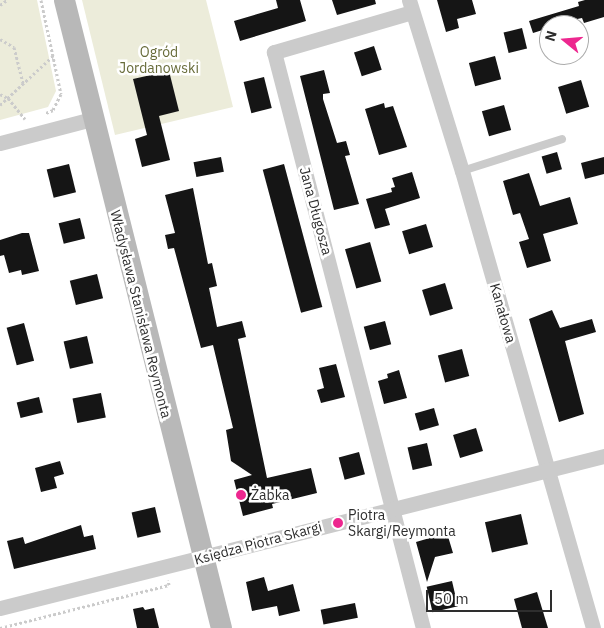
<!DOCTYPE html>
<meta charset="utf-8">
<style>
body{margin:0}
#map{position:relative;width:604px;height:628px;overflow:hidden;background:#fff;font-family:"IBM Plex Sans",sans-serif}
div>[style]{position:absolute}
.green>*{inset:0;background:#ececda}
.building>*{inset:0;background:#151515;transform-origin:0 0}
.path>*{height:3px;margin-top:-1.5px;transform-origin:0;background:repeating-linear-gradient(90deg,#cbcbcb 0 2.5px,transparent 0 5px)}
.service>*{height:8px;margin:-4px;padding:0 4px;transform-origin:4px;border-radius:4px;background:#cbcbcb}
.minor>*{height:15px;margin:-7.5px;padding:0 7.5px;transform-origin:7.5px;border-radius:7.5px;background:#cbcbcb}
.secondary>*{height:21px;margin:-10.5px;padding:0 10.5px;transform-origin:10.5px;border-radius:10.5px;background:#b8b8b8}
.dots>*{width:14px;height:14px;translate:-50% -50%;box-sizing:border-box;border:2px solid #fff;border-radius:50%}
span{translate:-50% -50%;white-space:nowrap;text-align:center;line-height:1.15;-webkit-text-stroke:5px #fff;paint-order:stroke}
.park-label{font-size:14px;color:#676b39}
.street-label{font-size:14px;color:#2e2e2e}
.poi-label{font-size:14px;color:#2e2e2e}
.left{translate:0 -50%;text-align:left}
.north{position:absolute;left:539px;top:15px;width:50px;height:50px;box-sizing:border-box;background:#fff;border:1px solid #ababab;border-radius:50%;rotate:287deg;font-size:14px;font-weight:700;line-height:20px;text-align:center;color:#2e2e2e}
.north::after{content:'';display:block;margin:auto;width:18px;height:22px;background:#ed278f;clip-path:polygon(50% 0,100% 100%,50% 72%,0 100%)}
.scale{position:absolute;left:426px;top:590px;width:126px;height:22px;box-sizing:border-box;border:2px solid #2e2e2e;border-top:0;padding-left:6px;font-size:15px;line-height:18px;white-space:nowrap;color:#2e2e2e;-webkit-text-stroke:4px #fff;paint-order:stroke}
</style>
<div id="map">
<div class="green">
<div style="clip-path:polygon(0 0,37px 0,56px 91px,48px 107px,0 120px)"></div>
<div style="clip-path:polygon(82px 0,206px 0,233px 107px,115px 135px)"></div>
</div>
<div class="building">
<div style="clip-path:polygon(276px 0,300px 0,306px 21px,240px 41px,234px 21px,278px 8px)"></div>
<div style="clip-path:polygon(332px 0,375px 0,376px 4px,337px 15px)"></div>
<div style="clip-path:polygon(437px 0,472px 0,476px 14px,457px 19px,459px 28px,446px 32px)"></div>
<div style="clip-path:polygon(585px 0,604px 0,604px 17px,584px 23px,582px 18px,549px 25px,549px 28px,533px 33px,529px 21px,579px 6px,578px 2px)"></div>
<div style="left:522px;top:28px;width:21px;height:19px;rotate:76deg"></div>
<div style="left:374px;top:46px;width:25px;height:21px;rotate:72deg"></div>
<div style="left:495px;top:56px;width:24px;height:27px;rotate:75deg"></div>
<div style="clip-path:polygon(324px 70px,330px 93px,323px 94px,323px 99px,337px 143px,346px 141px,350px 155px,345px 156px,359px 204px,334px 210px,300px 76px)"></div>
<div style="clip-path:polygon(169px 71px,179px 111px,159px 116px,170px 160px,142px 167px,135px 139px,147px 135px,133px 79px)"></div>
<div style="left:264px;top:77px;width:32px;height:21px;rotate:76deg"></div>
<div style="left:581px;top:80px;width:28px;height:24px;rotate:73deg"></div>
<div style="clip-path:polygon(384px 103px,385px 108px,393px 106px,407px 147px,379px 155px,365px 109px)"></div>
<div style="left:504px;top:105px;width:26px;height:23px;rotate:74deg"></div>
<div style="left:557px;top:152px;width:18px;height:16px;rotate:74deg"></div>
<div style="left:221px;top:157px;width:15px;height:28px;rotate:79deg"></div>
<div style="clip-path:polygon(604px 157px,604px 174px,585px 179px,581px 163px)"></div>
<div style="left:69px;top:164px;width:29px;height:23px;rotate:76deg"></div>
<div style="left:284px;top:164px;width:148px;height:22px;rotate:75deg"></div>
<div style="clip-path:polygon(412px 172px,420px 198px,385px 209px,390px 225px,375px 229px,366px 199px,392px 192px,391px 188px,395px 187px,392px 178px)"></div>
<div style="clip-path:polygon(529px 173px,540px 206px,570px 197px,578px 224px,543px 234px,551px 261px,527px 268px,519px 242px,529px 239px,520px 213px,513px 215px,503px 181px)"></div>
<div style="clip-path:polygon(193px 188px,208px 264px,212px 263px,217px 286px,209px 288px,217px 327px,242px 321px,246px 337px,238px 339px,267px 478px,311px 468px,317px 493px,272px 504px,273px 508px,243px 516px,234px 480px,252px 475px,231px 461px,226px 430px,233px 428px,213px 345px,201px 348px,174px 248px,168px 249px,165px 235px,175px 233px,165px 195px)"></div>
<div style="left:80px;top:218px;width:21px;height:22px;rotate:76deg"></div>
<div style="left:426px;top:224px;width:24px;height:25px;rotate:73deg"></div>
<div style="clip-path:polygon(22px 233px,29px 233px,39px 271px,22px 275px,21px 270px,9px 273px,4px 255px,0 256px,0 240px)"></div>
<div style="left:370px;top:242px;width:41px;height:26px;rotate:74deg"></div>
<div style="left:97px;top:274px;width:25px;height:28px;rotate:76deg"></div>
<div style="left:445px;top:283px;width:27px;height:24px;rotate:73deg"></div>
<div style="clip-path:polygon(552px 310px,560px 328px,592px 319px,596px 332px,565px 341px,584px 414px,559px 422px,529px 319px)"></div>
<div style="left:385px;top:321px;width:24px;height:22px;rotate:75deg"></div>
<div style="left:24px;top:323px;width:39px;height:18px;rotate:75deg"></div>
<div style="left:87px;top:336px;width:28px;height:24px;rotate:77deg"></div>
<div style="left:462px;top:349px;width:28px;height:25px;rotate:75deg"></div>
<div style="clip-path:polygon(336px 364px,345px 397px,321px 403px,317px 390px,324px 388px,319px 368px)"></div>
<div style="clip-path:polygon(399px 370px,407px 398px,384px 404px,378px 381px,388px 378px,387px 374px)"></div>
<div style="left:101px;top:393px;width:25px;height:29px;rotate:79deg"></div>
<div style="left:39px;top:397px;width:16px;height:23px;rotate:76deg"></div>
<div style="left:434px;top:408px;width:18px;height:20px;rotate:74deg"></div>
<div style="left:476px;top:428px;width:24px;height:24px;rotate:73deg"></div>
<div style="left:427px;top:443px;width:23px;height:20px;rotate:77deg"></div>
<div style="left:359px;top:452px;width:23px;height:21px;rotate:75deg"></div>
<div style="clip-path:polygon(60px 461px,64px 474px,54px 477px,57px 488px,41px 492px,35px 468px)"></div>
<div style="left:155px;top:507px;width:26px;height:24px;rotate:77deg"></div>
<div style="left:521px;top:514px;width:31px;height:37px;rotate:77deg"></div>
<div style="clip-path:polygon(81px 525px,84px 537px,93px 535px,96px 549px,14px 569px,7px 541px,23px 537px,25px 544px)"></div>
<div style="clip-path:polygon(447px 533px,453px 553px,435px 557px,427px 582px,416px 542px)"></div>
<div style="clip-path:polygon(264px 577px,268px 591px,293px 584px,300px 611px,279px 616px,277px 606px,252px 611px,246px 582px)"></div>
<div style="left:452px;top:581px;width:26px;height:26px;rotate:77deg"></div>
<div style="clip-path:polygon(537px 592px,548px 628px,522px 628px,514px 599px)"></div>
<div style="left:355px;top:603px;width:15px;height:35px;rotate:79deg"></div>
<div style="clip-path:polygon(143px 607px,145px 610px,154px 608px,159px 628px,137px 628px,133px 609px)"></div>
</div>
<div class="path">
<div style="left:41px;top:0;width:96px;rotate:78deg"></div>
<div style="left:61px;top:94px;width:18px;rotate:117deg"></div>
<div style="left:53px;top:110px;width:8px;rotate:157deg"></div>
<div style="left:0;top:5px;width:9px;rotate:-36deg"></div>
<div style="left:0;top:39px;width:16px;rotate:30deg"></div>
<div style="left:14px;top:47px;width:37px;rotate:76deg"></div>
<div style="left:0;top:94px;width:9px;rotate:27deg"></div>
<div style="left:8px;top:98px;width:27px;rotate:51deg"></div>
<div style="left:0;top:105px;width:72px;rotate:-42.8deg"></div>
<div style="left:0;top:628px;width:174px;rotate:-14.3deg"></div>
<div style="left:169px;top:585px;width:5px;rotate:-101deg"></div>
</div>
<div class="service">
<div style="left:462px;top:171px;width:105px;rotate:-17.7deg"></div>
</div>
<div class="minor">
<div style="left:409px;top:0;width:179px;rotate:72.8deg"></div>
<div style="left:462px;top:171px;width:475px;rotate:74deg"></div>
<div style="left:412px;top:12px;width:144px;rotate:163.8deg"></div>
<div style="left:274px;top:52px;width:595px;rotate:75.5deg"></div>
<div style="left:0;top:143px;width:95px;rotate:-14.6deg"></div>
<div style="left:0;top:608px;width:623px;rotate:-14.13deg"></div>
</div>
<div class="secondary">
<div style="left:64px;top:0;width:647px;rotate:75.96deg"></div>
</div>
<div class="dots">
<div style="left:241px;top:495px;background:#ed278f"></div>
<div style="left:338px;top:523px;background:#ed278f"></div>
</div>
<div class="park-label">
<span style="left:159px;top:60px">Ogród<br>Jordanowski</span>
</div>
<div class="street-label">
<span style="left:316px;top:211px;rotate:75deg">Jana Długosza</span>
<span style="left:503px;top:313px;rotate:74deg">Kanałowa</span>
<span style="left:141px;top:314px;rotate:76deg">Władysława Stanisława Reymonta</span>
<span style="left:258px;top:543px;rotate:-15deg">Księdza Piotra Skargi</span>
</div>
<div class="poi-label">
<span class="left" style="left:251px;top:495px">Żabka</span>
<span class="left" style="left:348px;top:523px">Piotra<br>Skargi/Reymonta</span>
</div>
<div class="north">N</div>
<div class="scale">50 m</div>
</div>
